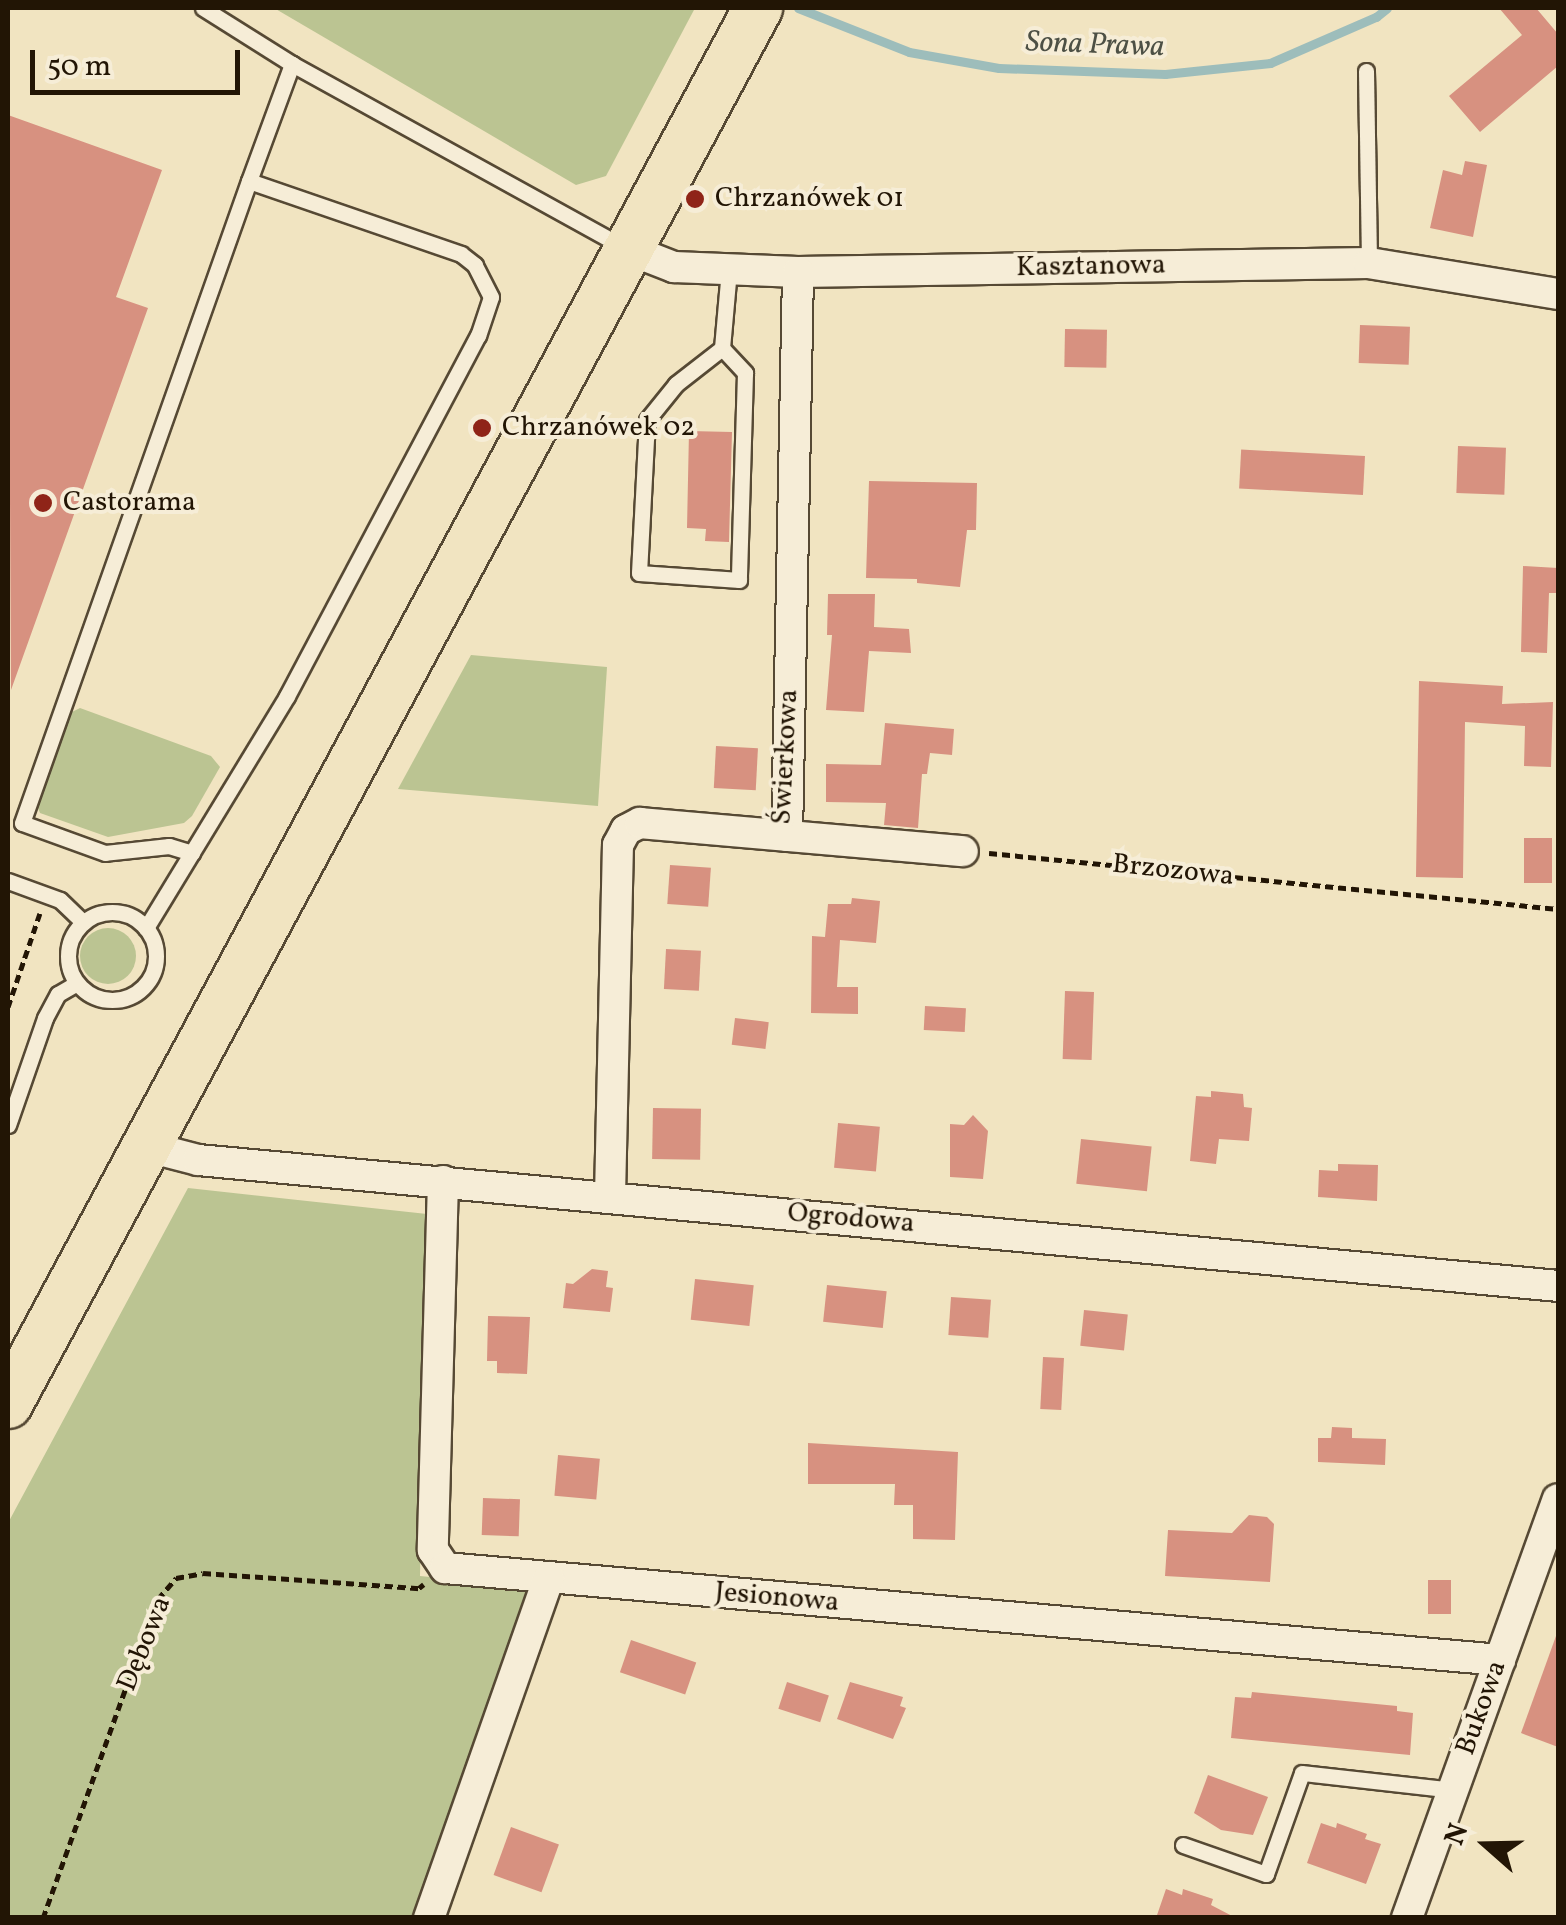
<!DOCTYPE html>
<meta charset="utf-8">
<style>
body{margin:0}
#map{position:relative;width:1566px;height:1925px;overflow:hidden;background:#f1e4c1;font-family:Vollkorn,serif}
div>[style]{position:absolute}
.green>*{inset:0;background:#bbc492}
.round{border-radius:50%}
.stream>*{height:9px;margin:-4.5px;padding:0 4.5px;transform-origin:4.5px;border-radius:4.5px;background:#9dbdbb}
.building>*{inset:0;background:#d79180;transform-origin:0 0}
.path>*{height:5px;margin-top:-2.5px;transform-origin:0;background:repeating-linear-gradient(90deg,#221505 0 8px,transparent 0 13px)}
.roads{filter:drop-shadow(2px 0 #564934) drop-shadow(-2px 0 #564934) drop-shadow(0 2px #564934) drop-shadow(0 -2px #564934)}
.service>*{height:15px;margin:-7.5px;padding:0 7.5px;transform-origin:7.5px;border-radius:7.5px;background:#f6edd7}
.service>.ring{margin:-7.5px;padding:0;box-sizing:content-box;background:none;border:15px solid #f6edd7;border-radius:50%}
.minor>*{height:30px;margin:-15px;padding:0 15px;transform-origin:15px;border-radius:15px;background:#f6edd7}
.primary>*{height:48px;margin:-24px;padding:0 24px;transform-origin:24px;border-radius:24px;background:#f1e4c1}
.dots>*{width:28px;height:28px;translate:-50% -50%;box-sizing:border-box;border:5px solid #f6edd7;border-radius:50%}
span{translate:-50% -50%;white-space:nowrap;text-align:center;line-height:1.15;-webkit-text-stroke:8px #f6edd7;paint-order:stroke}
.poi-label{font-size:28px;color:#221505}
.left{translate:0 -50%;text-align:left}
.street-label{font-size:28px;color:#221505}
.water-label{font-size:30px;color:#4d5045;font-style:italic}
.frame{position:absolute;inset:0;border:10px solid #221505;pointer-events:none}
.north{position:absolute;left:1436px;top:1795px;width:100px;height:100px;-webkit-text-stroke:8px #f6edd7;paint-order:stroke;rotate:290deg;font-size:28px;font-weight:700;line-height:40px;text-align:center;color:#221505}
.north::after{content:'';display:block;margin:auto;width:35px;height:45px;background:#221505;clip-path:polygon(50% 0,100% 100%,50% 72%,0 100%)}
.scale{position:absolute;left:30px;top:50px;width:210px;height:45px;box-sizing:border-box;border:5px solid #221505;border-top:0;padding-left:12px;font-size:30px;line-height:35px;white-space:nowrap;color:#221505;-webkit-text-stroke:8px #f6edd7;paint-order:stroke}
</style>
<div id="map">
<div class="green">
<div style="clip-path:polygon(274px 8px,695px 8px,606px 176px,576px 185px)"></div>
<div style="clip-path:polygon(471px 655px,607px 667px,598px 806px,398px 789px)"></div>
<div style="clip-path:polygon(80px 708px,211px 756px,220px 767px,192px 816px,184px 823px,108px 837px,40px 813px,36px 803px,68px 714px)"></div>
<div class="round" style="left:80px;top:928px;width:56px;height:56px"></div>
<div style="clip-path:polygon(188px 1188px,427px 1214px,420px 1576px,540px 1588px,416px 1917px,8px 1918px,8px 1523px)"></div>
</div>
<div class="stream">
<div style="left:798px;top:8px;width:119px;rotate:21.6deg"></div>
<div style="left:909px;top:52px;width:91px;rotate:10.1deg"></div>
<div style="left:999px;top:68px;width:166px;rotate:2.1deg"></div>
<div style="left:1165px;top:74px;width:106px;rotate:-6deg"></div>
<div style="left:1270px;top:63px;width:116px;rotate:-23.5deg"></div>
<div style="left:1376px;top:17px;width:14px;rotate:-39deg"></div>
</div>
<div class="building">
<div style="clip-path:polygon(1499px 8px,1536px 8px,1558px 34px,1558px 66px,1480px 132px,1449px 96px,1522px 35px)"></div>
<div style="clip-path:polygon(8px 115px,162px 170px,116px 297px,148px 308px,11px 690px)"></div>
<div style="clip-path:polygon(1465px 161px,1487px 165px,1473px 237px,1430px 228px,1443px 170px,1462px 175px)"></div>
<div style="left:1360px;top:325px;width:50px;height:38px;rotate:2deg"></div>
<div style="left:1065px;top:329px;width:42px;height:38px;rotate:1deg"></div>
<div style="clip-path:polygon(689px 431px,732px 432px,729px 542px,705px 541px,706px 529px,687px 528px)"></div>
<div style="left:1458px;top:446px;width:48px;height:47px;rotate:2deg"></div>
<div style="left:1365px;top:456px;width:39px;height:124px;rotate:93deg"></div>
<div style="clip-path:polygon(869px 481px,977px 483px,976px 530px,967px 530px,960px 587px,917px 583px,917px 579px,866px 578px)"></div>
<div style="clip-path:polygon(1523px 566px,1558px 568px,1558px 593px,1549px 593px,1547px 653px,1521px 652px)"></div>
<div style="clip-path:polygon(828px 594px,875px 594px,874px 627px,909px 629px,911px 653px,869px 651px,864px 712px,826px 710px,832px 635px,827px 635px)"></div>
<div style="clip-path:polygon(1419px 681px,1503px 686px,1502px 704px,1553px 702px,1551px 767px,1524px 766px,1525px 726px,1465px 722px,1463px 878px,1416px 877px)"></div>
<div style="clip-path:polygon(885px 723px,954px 729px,952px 755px,930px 753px,927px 774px,922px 774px,918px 828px,884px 825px,886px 803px,826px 802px,826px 764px,881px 765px)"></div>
<div style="left:716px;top:746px;width:42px;height:42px;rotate:3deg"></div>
<div style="left:1524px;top:838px;width:28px;height:45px"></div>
<div style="left:670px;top:865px;width:41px;height:39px;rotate:4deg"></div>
<div style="clip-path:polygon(852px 898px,880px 901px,876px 943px,840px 940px,837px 987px,858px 987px,858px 1014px,811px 1013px,812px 936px,825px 937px,828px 904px,851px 904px)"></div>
<div style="left:666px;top:949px;width:35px;height:40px;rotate:3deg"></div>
<div style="left:1065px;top:991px;width:29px;height:68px;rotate:2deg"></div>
<div style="left:925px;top:1006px;width:41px;height:24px;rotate:3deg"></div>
<div style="left:735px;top:1018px;width:34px;height:27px;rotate:7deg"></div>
<div style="clip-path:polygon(1211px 1091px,1243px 1094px,1244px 1107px,1252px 1108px,1249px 1141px,1219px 1139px,1216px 1164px,1190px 1161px,1196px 1096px,1211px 1097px)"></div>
<div style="left:653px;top:1108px;width:48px;height:51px;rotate:1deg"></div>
<div style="clip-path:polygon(973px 1115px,988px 1131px,983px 1179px,950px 1177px,950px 1124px,964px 1125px)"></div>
<div style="left:838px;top:1123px;width:42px;height:45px;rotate:5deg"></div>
<div style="left:1081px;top:1139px;width:71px;height:45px;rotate:6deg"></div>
<div style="clip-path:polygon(1338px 1164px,1378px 1165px,1377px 1201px,1318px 1197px,1319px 1170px,1338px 1171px)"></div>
<div style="clip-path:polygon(592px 1269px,608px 1271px,606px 1287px,613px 1288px,610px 1312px,563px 1308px,566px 1283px,573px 1284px)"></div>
<div style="left:695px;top:1279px;width:59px;height:41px;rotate:6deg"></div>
<div style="left:827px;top:1285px;width:60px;height:37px;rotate:6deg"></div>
<div style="left:951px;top:1297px;width:40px;height:38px;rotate:4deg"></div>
<div style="left:1084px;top:1310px;width:44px;height:36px;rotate:6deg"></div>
<div style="clip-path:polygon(488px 1316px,530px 1317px,527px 1374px,497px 1373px,497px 1361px,487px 1361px)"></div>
<div style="left:1043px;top:1357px;width:21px;height:52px;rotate:3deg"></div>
<div style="clip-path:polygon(1332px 1427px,1352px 1428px,1352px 1438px,1386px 1439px,1385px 1465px,1318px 1462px,1318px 1438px,1331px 1438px)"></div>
<div style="clip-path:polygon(808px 1443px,958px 1452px,955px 1540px,913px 1539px,913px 1505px,894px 1505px,895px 1484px,808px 1484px)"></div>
<div style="left:558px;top:1455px;width:42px;height:41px;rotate:5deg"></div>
<div style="left:483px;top:1498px;width:37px;height:37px;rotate:2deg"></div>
<div style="clip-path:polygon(1249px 1515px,1267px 1517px,1274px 1524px,1270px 1582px,1165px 1576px,1168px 1530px,1232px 1533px)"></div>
<div style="left:1428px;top:1580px;width:23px;height:34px"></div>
<div style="clip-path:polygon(1556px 1636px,1558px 1636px,1558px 1747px,1521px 1733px)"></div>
<div style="left:631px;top:1640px;width:69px;height:34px;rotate:19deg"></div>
<div style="left:787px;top:1682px;width:44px;height:28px;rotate:18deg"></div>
<div style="clip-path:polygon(850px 1682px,903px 1697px,900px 1706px,906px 1708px,893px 1739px,837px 1719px)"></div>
<div style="clip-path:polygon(1252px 1692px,1397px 1706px,1397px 1711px,1413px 1713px,1410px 1755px,1231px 1738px,1235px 1697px,1251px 1698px)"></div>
<div style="clip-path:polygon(1208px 1775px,1268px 1797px,1253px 1835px,1221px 1830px,1194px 1813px)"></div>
<div style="clip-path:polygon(1321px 1823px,1336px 1828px,1337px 1823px,1367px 1834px,1365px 1839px,1381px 1844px,1366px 1884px,1307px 1863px)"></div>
<div style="left:511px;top:1827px;width:51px;height:51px;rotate:20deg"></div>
<div style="clip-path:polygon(1166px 1889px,1182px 1895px,1183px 1889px,1213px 1899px,1211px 1905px,1236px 1918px,1156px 1918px)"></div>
</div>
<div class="path">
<div style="left:989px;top:853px;width:572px;rotate:5.62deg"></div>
<div style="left:8px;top:1007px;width:99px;rotate:-71.2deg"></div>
<div style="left:43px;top:1918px;width:339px;rotate:-70.2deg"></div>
<div style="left:158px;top:1599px;width:28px;rotate:-49deg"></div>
<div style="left:176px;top:1578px;width:27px;rotate:-10deg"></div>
<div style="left:203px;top:1573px;width:217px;rotate:4deg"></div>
<div style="left:419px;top:1588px;width:6px;rotate:-39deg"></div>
</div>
<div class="roads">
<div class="service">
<div style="left:203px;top:8px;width:105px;rotate:32.2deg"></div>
<div style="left:1366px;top:71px;width:192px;rotate:89.1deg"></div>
<div style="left:722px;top:348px;width:34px;rotate:47deg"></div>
<div style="left:745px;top:373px;width:207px;rotate:91.7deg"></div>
<div style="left:739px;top:580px;width:100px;rotate:-176deg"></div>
<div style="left:639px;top:573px;width:153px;rotate:-87deg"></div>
<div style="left:647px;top:420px;width:46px;rotate:-51.1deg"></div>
<div style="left:676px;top:384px;width:58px;rotate:-38deg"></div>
<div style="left:722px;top:348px;width:79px;rotate:-84.9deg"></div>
<div style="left:192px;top:853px;width:24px;rotate:-163deg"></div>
<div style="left:169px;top:846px;width:64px;rotate:173.8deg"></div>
<div style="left:105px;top:853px;width:88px;rotate:-160.1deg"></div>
<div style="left:22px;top:823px;width:681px;rotate:-70.53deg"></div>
<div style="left:8px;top:881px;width:55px;rotate:20.1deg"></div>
<div style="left:60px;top:900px;width:32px;rotate:44deg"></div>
<div class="ring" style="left:68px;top:912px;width:73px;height:73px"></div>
<div style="left:146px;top:928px;width:271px;rotate:-58.7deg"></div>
<div style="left:287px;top:696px;width:408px;rotate:-62.1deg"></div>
<div style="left:478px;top:336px;width:41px;rotate:-71.6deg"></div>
<div style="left:491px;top:297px;width:36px;rotate:-117deg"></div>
<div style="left:475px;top:265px;width:18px;rotate:-142deg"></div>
<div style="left:461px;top:254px;width:224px;rotate:-161deg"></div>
<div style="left:249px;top:181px;width:125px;rotate:-69.8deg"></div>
<div style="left:292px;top:64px;width:377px;rotate:28.9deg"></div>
<div style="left:8px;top:1125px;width:113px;rotate:-70.9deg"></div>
<div style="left:45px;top:1018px;width:27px;rotate:-62deg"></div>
<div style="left:58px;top:994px;width:22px;rotate:-30deg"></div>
<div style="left:1183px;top:1845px;width:88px;rotate:19.3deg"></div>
<div style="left:1266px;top:1874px;width:107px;rotate:-70.4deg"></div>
<div style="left:1302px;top:1773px;width:152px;rotate:6.4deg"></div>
</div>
<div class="minor">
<div style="left:625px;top:248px;width:53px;rotate:21.2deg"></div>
<div style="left:674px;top:267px;width:124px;rotate:2.3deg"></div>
<div style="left:798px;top:272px;width:571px;rotate:-0.9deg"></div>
<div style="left:1369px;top:263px;width:192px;rotate:9.3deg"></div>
<div style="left:787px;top:836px;width:564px;rotate:-88.88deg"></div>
<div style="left:144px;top:1146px;width:56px;rotate:14.5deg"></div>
<div style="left:198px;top:1160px;width:1366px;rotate:5.29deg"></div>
<div style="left:443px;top:1181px;width:369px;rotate:91.6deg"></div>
<div style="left:433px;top:1550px;width:22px;rotate:56deg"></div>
<div style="left:445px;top:1568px;width:1059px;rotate:4.98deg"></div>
<div style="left:610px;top:1196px;width:351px;rotate:-88.7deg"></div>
<div style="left:618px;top:845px;width:17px;rotate:-62deg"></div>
<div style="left:626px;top:830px;width:16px;rotate:-27deg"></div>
<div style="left:640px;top:823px;width:324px;rotate:5deg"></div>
<div style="left:429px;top:1918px;width:361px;rotate:-70.6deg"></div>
<div style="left:1407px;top:1918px;width:445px;rotate:-70.2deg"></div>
</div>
<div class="primary">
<div style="left:8px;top:1404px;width:1585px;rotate:-61.75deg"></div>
</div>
</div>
<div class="dots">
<div style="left:695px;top:199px;background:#8f2418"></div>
<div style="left:482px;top:428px;background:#8f2418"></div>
<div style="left:43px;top:503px;background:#8f2418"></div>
</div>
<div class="poi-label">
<span class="left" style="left:715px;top:199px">Chrzanówek 01</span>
<span class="left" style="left:502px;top:428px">Chrzanówek 02</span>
<span class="left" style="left:63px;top:503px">Castorama</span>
</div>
<div class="street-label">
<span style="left:1091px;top:267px;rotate:-1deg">Kasztanowa</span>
<span style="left:786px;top:757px;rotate:-87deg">Świerkowa</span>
<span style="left:1173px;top:871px;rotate:6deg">Brzozowa</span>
<span style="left:851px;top:1219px;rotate:5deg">Ogrodowa</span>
<span style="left:777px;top:1598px;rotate:5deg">Jesionowa</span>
<span style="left:145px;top:1644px;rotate:-68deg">Dębowa</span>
<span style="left:1482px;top:1708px;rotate:-70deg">Bukowa</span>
</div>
<div class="water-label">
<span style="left:1095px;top:45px;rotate:2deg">Sona Prawa</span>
</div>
<div class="frame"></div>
<div class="north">N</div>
<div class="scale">50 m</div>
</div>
